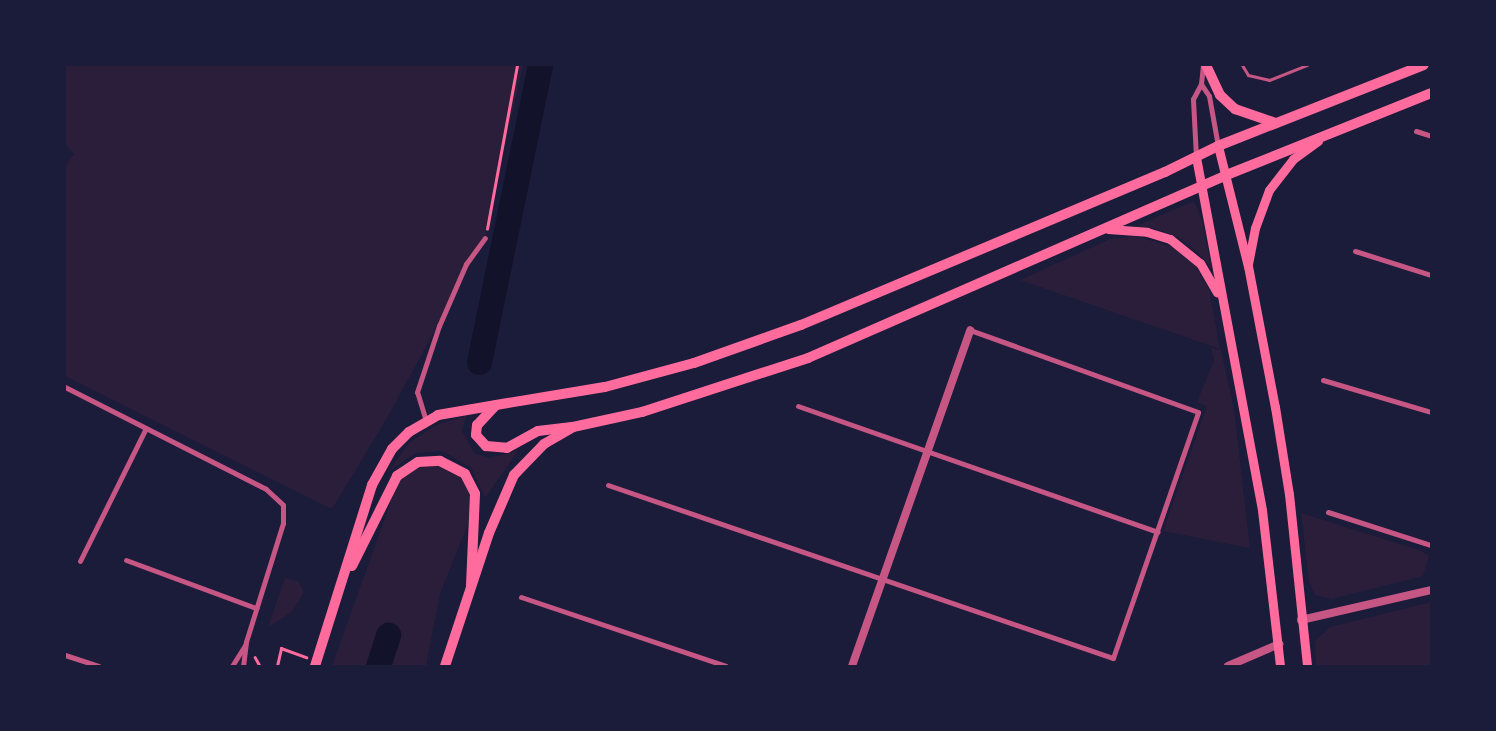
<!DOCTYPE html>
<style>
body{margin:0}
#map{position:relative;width:1496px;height:731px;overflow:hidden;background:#1b1b3a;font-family:"Varela Round",sans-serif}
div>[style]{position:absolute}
.green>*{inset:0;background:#2a1e3b}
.river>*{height:25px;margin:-12.5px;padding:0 12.5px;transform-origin:12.5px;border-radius:12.5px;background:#12122b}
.path>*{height:2.5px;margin:-1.25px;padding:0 1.25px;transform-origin:1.25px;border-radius:1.25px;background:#ff6b9d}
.service>*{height:3px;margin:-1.5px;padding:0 1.5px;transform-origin:1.5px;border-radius:1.5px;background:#c65784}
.minor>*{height:5px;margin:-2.5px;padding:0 2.5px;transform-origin:2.5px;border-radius:2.5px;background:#c65784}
.tertiary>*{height:8px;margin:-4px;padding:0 4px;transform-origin:4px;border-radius:4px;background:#c65784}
.secondary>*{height:9px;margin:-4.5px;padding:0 4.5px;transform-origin:4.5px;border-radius:4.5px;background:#ff6b9d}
.primary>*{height:10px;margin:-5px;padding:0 5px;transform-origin:5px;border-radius:5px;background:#ff6b9d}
.trunk>*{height:10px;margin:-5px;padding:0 5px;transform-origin:5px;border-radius:5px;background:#ff6b9d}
span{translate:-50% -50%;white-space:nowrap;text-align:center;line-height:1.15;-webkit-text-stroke:4.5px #1b1b3a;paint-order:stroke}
.frame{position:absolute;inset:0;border:66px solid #1b1b3a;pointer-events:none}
</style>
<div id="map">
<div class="green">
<div style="clip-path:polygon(65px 65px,523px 65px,485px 238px,387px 418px,332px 509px,65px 376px,65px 167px,74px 154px,65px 144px)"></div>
<div style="clip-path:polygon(1194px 201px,1202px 221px,1212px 269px,1197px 252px,1178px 237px,1153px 228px,1134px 227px)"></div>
<div style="clip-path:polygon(1136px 236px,1173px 247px,1195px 265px,1209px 289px,1220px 349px,1020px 280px,1110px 239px)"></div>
<div style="clip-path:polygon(1211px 348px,1221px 350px,1234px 409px,1250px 548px,1163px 531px,1207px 406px,1197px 402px,1214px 361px)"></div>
<div style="clip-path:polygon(466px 416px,462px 431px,474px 453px,489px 458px,518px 451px,485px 498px,471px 467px,442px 451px,416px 453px,389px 471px,409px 443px,436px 425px)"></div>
<div style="clip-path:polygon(438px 465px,462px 477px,469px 487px,471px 502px,468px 524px,440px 594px,426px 666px,332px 666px,399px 479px,414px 468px)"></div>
<div style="clip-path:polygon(1301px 513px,1422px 551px,1429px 556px,1423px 576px,1331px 599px,1315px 595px,1309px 582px)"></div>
<div style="clip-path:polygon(285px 578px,298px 581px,304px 592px,292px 612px,268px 627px)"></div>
<div style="clip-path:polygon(1431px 602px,1431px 666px,1316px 666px,1315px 641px,1330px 627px)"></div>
</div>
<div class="river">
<div style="left:479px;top:362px;width:303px;rotate:-78.4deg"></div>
<div style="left:378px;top:666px;width:33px;rotate:-72deg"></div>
</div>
<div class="path">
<div style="left:487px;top:229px;width:167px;rotate:-79.6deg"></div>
<div style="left:255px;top:657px;width:10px;rotate:61deg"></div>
<div style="left:277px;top:666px;width:18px;rotate:-77deg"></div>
<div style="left:281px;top:648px;width:27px;rotate:20deg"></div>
</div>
<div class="service">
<div style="left:1242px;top:65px;width:12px;rotate:59deg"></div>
<div style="left:1248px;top:75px;width:22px;rotate:13deg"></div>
<div style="left:1269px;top:80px;width:41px;rotate:-21.5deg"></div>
</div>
<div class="minor">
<div style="left:1201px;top:84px;width:14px;rotate:56deg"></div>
<div style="left:1209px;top:96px;width:51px;rotate:79.8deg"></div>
<div style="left:1416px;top:131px;width:16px;rotate:18deg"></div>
<div style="left:1196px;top:157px;width:58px;rotate:-93deg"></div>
<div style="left:1193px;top:99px;width:17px;rotate:-62deg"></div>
<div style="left:1201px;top:84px;width:19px;rotate:-84deg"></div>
<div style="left:1355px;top:251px;width:80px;rotate:17.5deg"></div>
<div style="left:1323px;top:380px;width:113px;rotate:16.5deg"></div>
<div style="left:65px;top:387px;width:225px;rotate:26.9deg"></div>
<div style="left:266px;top:489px;width:23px;rotate:43deg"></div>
<div style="left:283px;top:505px;width:18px;rotate:90deg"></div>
<div style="left:283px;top:523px;width:125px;rotate:107.3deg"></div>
<div style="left:246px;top:642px;width:24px;rotate:97deg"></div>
<div style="left:798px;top:406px;width:381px;rotate:19.3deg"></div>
<div style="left:426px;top:421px;width:30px;rotate:-107deg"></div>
<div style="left:417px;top:392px;width:70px;rotate:-71.6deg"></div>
<div style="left:439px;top:326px;width:68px;rotate:-66.5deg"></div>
<div style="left:466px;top:264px;width:32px;rotate:-54deg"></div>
<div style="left:608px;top:485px;width:534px;rotate:18.91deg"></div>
<div style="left:1113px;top:658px;width:260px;rotate:-70.9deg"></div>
<div style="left:1198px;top:412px;width:242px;rotate:-160.2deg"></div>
<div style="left:1328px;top:512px;width:108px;rotate:17.8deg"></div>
<div style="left:126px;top:560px;width:139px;rotate:20.3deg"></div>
<div style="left:80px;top:561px;width:148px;rotate:-63.6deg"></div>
<div style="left:521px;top:597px;width:216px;rotate:18.6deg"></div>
<div style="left:65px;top:655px;width:35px;rotate:18deg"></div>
<div style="left:232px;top:666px;width:25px;rotate:-58deg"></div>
</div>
<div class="tertiary">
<div style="left:1301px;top:620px;width:133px;rotate:-13deg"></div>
<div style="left:852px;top:666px;width:356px;rotate:-70.6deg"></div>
<div style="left:1228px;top:666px;width:56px;rotate:-23.3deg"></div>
</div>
<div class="secondary">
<div style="left:1218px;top:146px;width:124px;rotate:76deg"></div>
<div style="left:1248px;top:266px;width:144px;rotate:79.2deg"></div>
<div style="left:1275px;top:407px;width:88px;rotate:80.9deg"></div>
<div style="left:1289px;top:494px;width:173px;rotate:84deg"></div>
<div style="left:1196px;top:157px;width:359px;rotate:79.4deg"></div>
<div style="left:1262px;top:510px;width:157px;rotate:83.4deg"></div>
<div style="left:1108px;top:229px;width:39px;rotate:4deg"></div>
<div style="left:1147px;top:232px;width:24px;rotate:17deg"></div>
<div style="left:1170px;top:239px;width:38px;rotate:39deg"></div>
<div style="left:1200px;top:263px;width:34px;rotate:60deg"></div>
<div style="left:1248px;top:264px;width:37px;rotate:-79deg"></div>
<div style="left:1255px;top:228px;width:40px;rotate:-69.8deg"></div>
<div style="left:1269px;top:190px;width:39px;rotate:-52deg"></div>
<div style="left:1293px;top:159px;width:31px;rotate:-36deg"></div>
</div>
<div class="primary">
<div style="left:1206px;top:65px;width:33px;rotate:65deg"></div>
<div style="left:1220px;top:95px;width:21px;rotate:43deg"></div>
<div style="left:1235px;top:109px;width:43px;rotate:18.9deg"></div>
<div style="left:496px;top:405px;width:110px;rotate:-9.4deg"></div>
<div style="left:605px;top:387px;width:92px;rotate:-15.1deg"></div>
<div style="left:694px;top:363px;width:114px;rotate:-19.6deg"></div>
<div style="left:801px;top:325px;width:395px;rotate:-22.8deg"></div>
<div style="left:1165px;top:172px;width:59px;rotate:-26.1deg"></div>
<div style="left:1218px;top:146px;width:221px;rotate:-21.5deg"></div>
<div style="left:573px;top:427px;width:71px;rotate:-12.3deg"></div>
<div style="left:642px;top:412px;width:175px;rotate:-18deg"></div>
<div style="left:808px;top:358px;width:454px;rotate:-23.6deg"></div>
<div style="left:1224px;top:176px;width:223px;rotate:-21.8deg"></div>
</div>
<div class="trunk">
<div style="left:495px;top:406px;width:26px;rotate:133deg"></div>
<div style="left:477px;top:425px;width:10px;rotate:96deg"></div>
<div style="left:476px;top:435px;width:15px;rotate:48deg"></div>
<div style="left:486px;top:446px;width:21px;rotate:5deg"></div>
<div style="left:507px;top:448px;width:35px;rotate:-29deg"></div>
<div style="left:538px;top:431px;width:32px;rotate:-7deg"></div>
<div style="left:352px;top:566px;width:101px;rotate:-63.4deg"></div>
<div style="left:397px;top:476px;width:25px;rotate:-34deg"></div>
<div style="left:418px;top:462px;width:22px;rotate:-3deg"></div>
<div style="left:440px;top:461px;width:28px;rotate:27deg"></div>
<div style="left:465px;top:474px;width:22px;rotate:63deg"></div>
<div style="left:475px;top:494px;width:92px;rotate:92.5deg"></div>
<div style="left:315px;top:666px;width:190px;rotate:-72.5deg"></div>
<div style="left:372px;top:485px;width:41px;rotate:-60.9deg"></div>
<div style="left:392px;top:449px;width:24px;rotate:-45deg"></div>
<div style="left:409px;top:432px;width:34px;rotate:-30deg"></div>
<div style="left:438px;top:415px;width:59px;rotate:-9.8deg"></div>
<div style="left:445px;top:666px;width:140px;rotate:-71.7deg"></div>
<div style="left:489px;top:533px;width:63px;rotate:-66.7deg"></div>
<div style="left:514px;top:475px;width:43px;rotate:-45.9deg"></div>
<div style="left:544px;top:444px;width:34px;rotate:-30deg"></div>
</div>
<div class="frame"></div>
</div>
